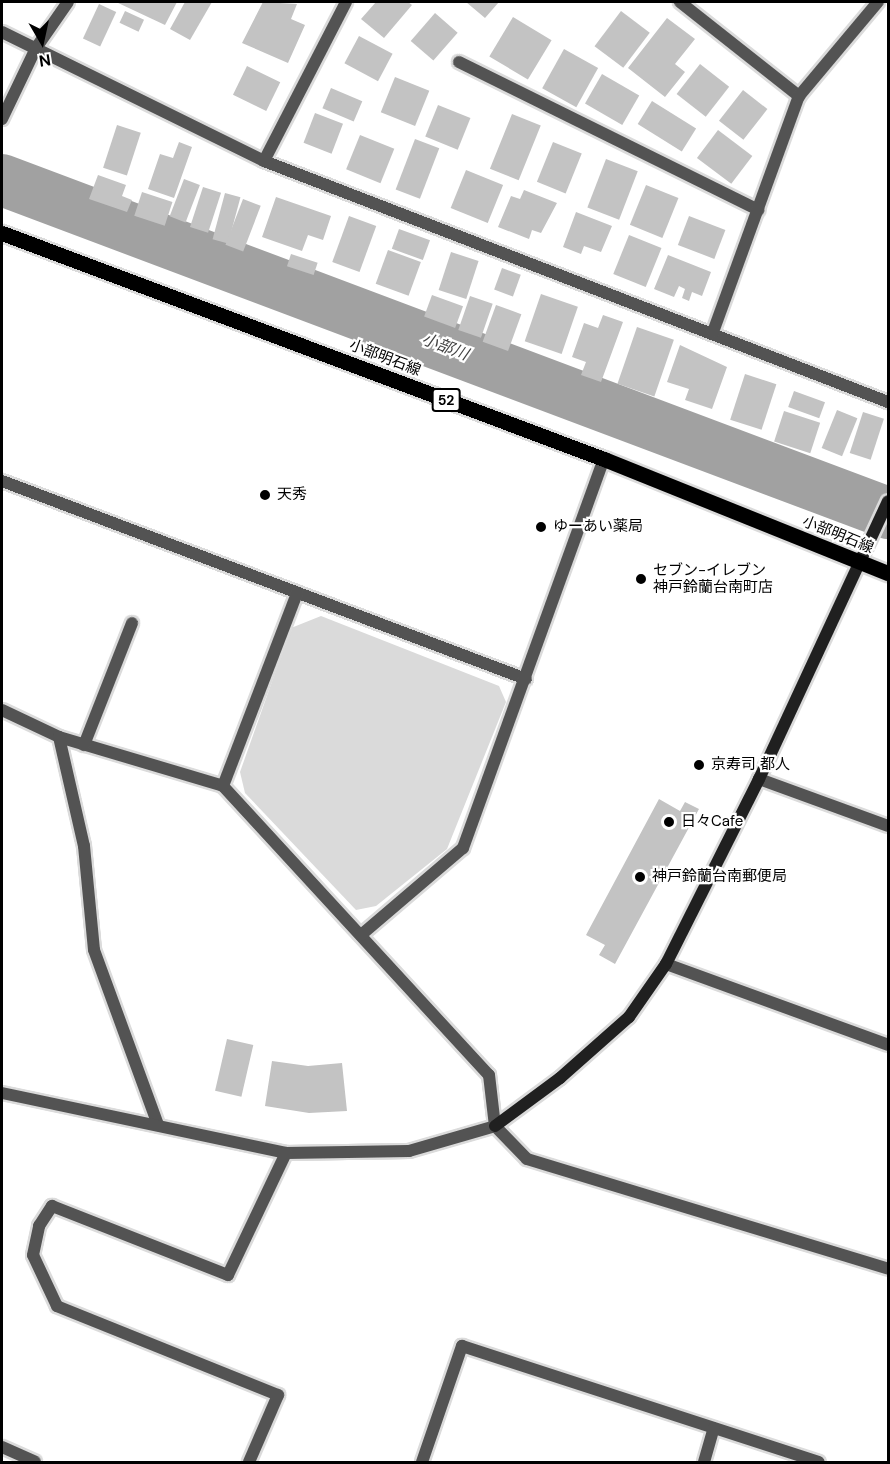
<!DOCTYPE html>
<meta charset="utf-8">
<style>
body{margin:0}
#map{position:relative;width:890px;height:1464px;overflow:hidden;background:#fff;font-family:"DM Sans","Noto Sans JP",sans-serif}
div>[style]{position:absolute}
.green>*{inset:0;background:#dadada}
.river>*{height:52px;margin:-26px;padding:0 26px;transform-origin:26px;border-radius:26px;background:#a1a1a1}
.building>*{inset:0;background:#c3c3c3;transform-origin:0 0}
.roads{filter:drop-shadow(2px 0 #dbdbdb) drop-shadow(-2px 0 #dbdbdb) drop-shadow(0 2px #dbdbdb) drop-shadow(0 -2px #dbdbdb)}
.lane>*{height:12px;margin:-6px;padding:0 6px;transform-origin:6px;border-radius:6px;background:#535353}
.street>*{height:12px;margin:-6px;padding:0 6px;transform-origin:6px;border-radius:6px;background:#535353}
.secondary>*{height:12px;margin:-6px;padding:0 6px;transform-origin:6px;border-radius:6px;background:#202020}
.primary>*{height:15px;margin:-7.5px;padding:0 7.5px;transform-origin:7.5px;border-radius:7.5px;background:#000}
.dots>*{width:16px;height:16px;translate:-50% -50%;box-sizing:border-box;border:3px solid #fff;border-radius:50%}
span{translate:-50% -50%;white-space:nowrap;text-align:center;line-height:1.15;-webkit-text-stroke:4.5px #fff;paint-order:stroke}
.shield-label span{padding:2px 4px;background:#fff;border:2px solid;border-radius:4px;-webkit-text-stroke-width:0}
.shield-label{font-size:14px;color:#000;font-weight:700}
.street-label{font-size:15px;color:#000}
.poi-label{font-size:15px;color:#000}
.left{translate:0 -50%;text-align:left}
.water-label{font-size:16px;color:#424242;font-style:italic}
.frame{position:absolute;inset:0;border:3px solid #000;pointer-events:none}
.north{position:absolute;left:12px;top:12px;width:60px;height:60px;-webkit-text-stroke:4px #fff;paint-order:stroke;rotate:171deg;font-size:16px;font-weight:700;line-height:24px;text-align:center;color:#000}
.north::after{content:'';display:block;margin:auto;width:21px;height:27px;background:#000;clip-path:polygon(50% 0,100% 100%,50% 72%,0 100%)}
</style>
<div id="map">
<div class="green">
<div style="clip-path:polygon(321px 616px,499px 686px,506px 702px,447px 849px,376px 906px,356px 910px,245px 793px,240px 772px,291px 628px)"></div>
</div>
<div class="river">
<div style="left:2px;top:180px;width:947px;rotate:20.6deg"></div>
</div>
<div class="building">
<div style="clip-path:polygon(116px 2px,177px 2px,165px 25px)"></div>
<div style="clip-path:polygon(185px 2px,212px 2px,190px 40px,170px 29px)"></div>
<div style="clip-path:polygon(263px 2px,297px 4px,291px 19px,305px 25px,288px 63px,242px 43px)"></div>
<div style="clip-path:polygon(376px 2px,408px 2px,412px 5px,384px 38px,361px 19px)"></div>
<div style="clip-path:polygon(466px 2px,499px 2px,485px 18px)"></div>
<div style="left:99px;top:4px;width:19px;height:38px;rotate:25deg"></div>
<div style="left:125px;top:11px;width:21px;height:13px;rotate:25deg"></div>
<div style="left:621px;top:11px;width:36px;height:44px;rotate:37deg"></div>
<div style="left:435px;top:13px;width:30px;height:37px;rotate:41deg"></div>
<div style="left:513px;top:17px;width:45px;height:46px;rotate:31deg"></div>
<div style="clip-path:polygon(667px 18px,695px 39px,675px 64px,685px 72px,665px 97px,628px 68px)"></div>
<div style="left:359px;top:36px;width:38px;height:31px;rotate:28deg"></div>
<div style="left:564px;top:49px;width:39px;height:45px;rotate:29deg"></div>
<div style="left:700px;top:64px;width:37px;height:38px;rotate:38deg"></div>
<div style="left:247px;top:66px;width:37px;height:32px;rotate:26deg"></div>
<div style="left:602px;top:74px;width:43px;height:34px;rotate:30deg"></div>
<div style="left:395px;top:77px;width:37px;height:38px;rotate:22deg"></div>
<div style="left:331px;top:88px;width:34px;height:22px;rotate:23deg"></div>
<div style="left:743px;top:90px;width:31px;height:39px;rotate:38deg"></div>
<div style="left:652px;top:101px;width:52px;height:27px;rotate:32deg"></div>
<div style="left:438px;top:105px;width:35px;height:34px;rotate:22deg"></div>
<div style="left:315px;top:113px;width:30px;height:32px;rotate:21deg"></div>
<div style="left:512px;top:114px;width:31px;height:59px;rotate:22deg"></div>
<div style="left:117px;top:125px;width:25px;height:45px;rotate:18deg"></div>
<div style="left:718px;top:130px;width:43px;height:35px;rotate:37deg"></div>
<div style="left:360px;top:135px;width:37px;height:37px;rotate:22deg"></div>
<div style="left:415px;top:139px;width:26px;height:54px;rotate:21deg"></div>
<div style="clip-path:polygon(179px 142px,192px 147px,174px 198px,148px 189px,160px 154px,173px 158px)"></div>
<div style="left:553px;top:142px;width:31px;height:43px;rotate:22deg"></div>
<div style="left:606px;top:159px;width:34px;height:52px;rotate:21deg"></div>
<div style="left:466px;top:170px;width:40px;height:41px;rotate:22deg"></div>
<div style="clip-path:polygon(98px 175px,126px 185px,122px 196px,132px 200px,127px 212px,89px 199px)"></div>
<div style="left:184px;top:179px;width:17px;height:40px;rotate:21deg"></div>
<div style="left:646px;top:185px;width:35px;height:43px;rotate:22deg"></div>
<div style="left:203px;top:187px;width:19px;height:42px;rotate:18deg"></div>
<div style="clip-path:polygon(524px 190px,557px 203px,541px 233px,532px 230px,529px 239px,498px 227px,511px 196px,520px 199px)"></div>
<div style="left:142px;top:192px;width:32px;height:25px;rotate:18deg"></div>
<div style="left:225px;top:193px;width:16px;height:48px;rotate:15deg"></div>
<div style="clip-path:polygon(276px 197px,331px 216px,323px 240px,308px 235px,302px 251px,262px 237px)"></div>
<div style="left:243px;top:199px;width:19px;height:49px;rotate:21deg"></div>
<div style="clip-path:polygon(576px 212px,612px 226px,601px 252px,584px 246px,581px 254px,563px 247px)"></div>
<div style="left:349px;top:216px;width:29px;height:49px;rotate:20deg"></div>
<div style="left:689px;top:216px;width:39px;height:31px;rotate:21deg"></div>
<div style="left:399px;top:229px;width:33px;height:21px;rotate:20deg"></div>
<div style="left:629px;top:235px;width:35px;height:42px;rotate:22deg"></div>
<div style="left:388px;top:250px;width:35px;height:36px;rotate:20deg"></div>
<div style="left:451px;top:252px;width:29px;height:40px;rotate:18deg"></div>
<div style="left:291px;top:254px;width:28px;height:13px;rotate:18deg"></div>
<div style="clip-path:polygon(668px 255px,711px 272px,702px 296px,692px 292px,689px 301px,682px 298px,685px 289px,679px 286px,674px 297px,654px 289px)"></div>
<div style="left:502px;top:268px;width:20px;height:23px;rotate:20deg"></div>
<div style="left:541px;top:294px;width:39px;height:50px;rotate:19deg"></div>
<div style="left:432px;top:295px;width:33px;height:23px;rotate:20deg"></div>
<div style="left:470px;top:296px;width:24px;height:36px;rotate:19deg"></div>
<div style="left:496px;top:305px;width:27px;height:39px;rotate:20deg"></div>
<div style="clip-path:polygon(603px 315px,623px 322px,601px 382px,581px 375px,586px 362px,572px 357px,584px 323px,598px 328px)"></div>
<div style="left:637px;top:327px;width:39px;height:60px;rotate:19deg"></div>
<div style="clip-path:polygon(680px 345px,727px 367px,712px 409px,685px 400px,689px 389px,667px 382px)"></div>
<div style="left:745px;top:374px;width:33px;height:48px;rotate:18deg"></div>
<div style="left:794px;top:391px;width:33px;height:17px;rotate:20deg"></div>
<div style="left:837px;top:410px;width:22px;height:41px;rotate:22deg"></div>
<div style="left:784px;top:411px;width:38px;height:32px;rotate:18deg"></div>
<div style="left:863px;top:412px;width:22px;height:43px;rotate:18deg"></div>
<div style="clip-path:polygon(659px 799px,680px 811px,685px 802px,699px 809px,615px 964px,599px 955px,605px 945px,586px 935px)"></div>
<div style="left:227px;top:1039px;width:27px;height:53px;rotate:13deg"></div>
<div style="clip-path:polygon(272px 1061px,308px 1066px,342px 1063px,347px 1111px,309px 1113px,265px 1106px)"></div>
</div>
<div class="roads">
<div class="lane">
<div style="left:2px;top:1447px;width:36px;rotate:24deg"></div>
</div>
<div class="street">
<div style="left:680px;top:2px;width:152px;rotate:38.3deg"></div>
<div style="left:2px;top:32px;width:292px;rotate:26.2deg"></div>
<div style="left:264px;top:161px;width:669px;rotate:21.12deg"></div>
<div style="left:459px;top:62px;width:334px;rotate:26.3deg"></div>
<div style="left:2px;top:119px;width:79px;rotate:-64.4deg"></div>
<div style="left:36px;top:48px;width:56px;rotate:-55.2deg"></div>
<div style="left:264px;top:161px;width:179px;rotate:-62.7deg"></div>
<div style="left:713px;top:332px;width:251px;rotate:-70deg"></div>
<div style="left:799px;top:96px;width:123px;rotate:-50deg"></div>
<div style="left:2px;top:481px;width:560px;rotate:20.7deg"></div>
<div style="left:2px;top:710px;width:63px;rotate:25.3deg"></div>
<div style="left:59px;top:737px;width:171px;rotate:16.6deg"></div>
<div style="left:223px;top:786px;width:393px;rotate:47.4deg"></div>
<div style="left:489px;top:1075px;width:51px;rotate:83.3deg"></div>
<div style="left:495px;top:1126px;width:46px;rotate:45.9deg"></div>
<div style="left:527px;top:1159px;width:377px;rotate:16.9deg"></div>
<div style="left:59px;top:737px;width:112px;rotate:77.1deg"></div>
<div style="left:84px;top:846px;width:104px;rotate:84.5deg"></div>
<div style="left:94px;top:950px;width:186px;rotate:69.9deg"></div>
<div style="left:84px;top:745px;width:131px;rotate:-68.5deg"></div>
<div style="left:759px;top:779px;width:137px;rotate:20deg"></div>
<div style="left:223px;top:786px;width:207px;rotate:-69deg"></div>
<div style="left:361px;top:935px;width:134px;rotate:-40.5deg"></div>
<div style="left:463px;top:848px;width:414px;rotate:-70.1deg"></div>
<div style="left:666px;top:964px;width:236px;rotate:20deg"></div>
<div style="left:2px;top:1093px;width:290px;rotate:11.9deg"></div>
<div style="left:286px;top:1153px;width:123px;rotate:-0.9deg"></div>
<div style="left:409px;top:1151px;width:90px;rotate:-16.2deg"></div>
<div style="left:249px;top:1462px;width:73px;rotate:-66.6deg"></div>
<div style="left:278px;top:1395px;width:238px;rotate:-158.1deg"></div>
<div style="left:57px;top:1306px;width:56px;rotate:-115.2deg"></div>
<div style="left:33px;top:1255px;width:30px;rotate:-78deg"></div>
<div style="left:39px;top:1226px;width:24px;rotate:-57deg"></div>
<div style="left:52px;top:1206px;width:189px;rotate:21.4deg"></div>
<div style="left:228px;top:1275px;width:135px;rotate:-64.6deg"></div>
<div style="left:422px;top:1462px;width:123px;rotate:-71deg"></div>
<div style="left:462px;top:1346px;width:375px;rotate:18deg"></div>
<div style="left:704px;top:1462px;width:35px;rotate:-74deg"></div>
</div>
<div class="secondary">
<div style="left:495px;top:1126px;width:81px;rotate:-36.4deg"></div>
<div style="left:560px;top:1078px;width:92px;rotate:-41.5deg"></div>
<div style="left:629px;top:1017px;width:65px;rotate:-55.1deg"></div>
<div style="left:666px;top:964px;width:207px;rotate:-63.3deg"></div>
<div style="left:759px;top:779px;width:306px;rotate:-65.1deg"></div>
</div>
<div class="primary">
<div style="left:2px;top:233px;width:643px;rotate:20.58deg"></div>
<div style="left:604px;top:459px;width:306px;rotate:21.9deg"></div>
</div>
</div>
<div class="dots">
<div style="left:265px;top:495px;background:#000"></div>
<div style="left:541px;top:527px;background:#000"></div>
<div style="left:641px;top:579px;background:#000"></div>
<div style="left:699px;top:765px;background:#000"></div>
<div style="left:669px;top:822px;background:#000"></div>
<div style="left:640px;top:877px;background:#000"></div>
</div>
<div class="shield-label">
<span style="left:446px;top:400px">52</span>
</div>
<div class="street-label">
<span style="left:385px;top:358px;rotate:21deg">小部明石線</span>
<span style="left:838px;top:535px;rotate:22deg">小部明石線</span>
</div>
<div class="poi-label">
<span class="left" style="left:277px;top:495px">天秀</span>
<span class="left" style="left:553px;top:527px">ゆーあい薬局</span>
<span class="left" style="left:653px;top:579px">セブン-イレブン<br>神戸鈴蘭台南町店</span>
<span class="left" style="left:711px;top:765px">京寿司 都人</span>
<span class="left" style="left:681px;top:822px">日々Cafe</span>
<span class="left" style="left:652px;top:877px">神戸鈴蘭台南郵便局</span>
</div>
<div class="water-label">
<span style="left:445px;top:347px;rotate:21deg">小部川</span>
</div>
<div class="frame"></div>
<div class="north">N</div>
</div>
